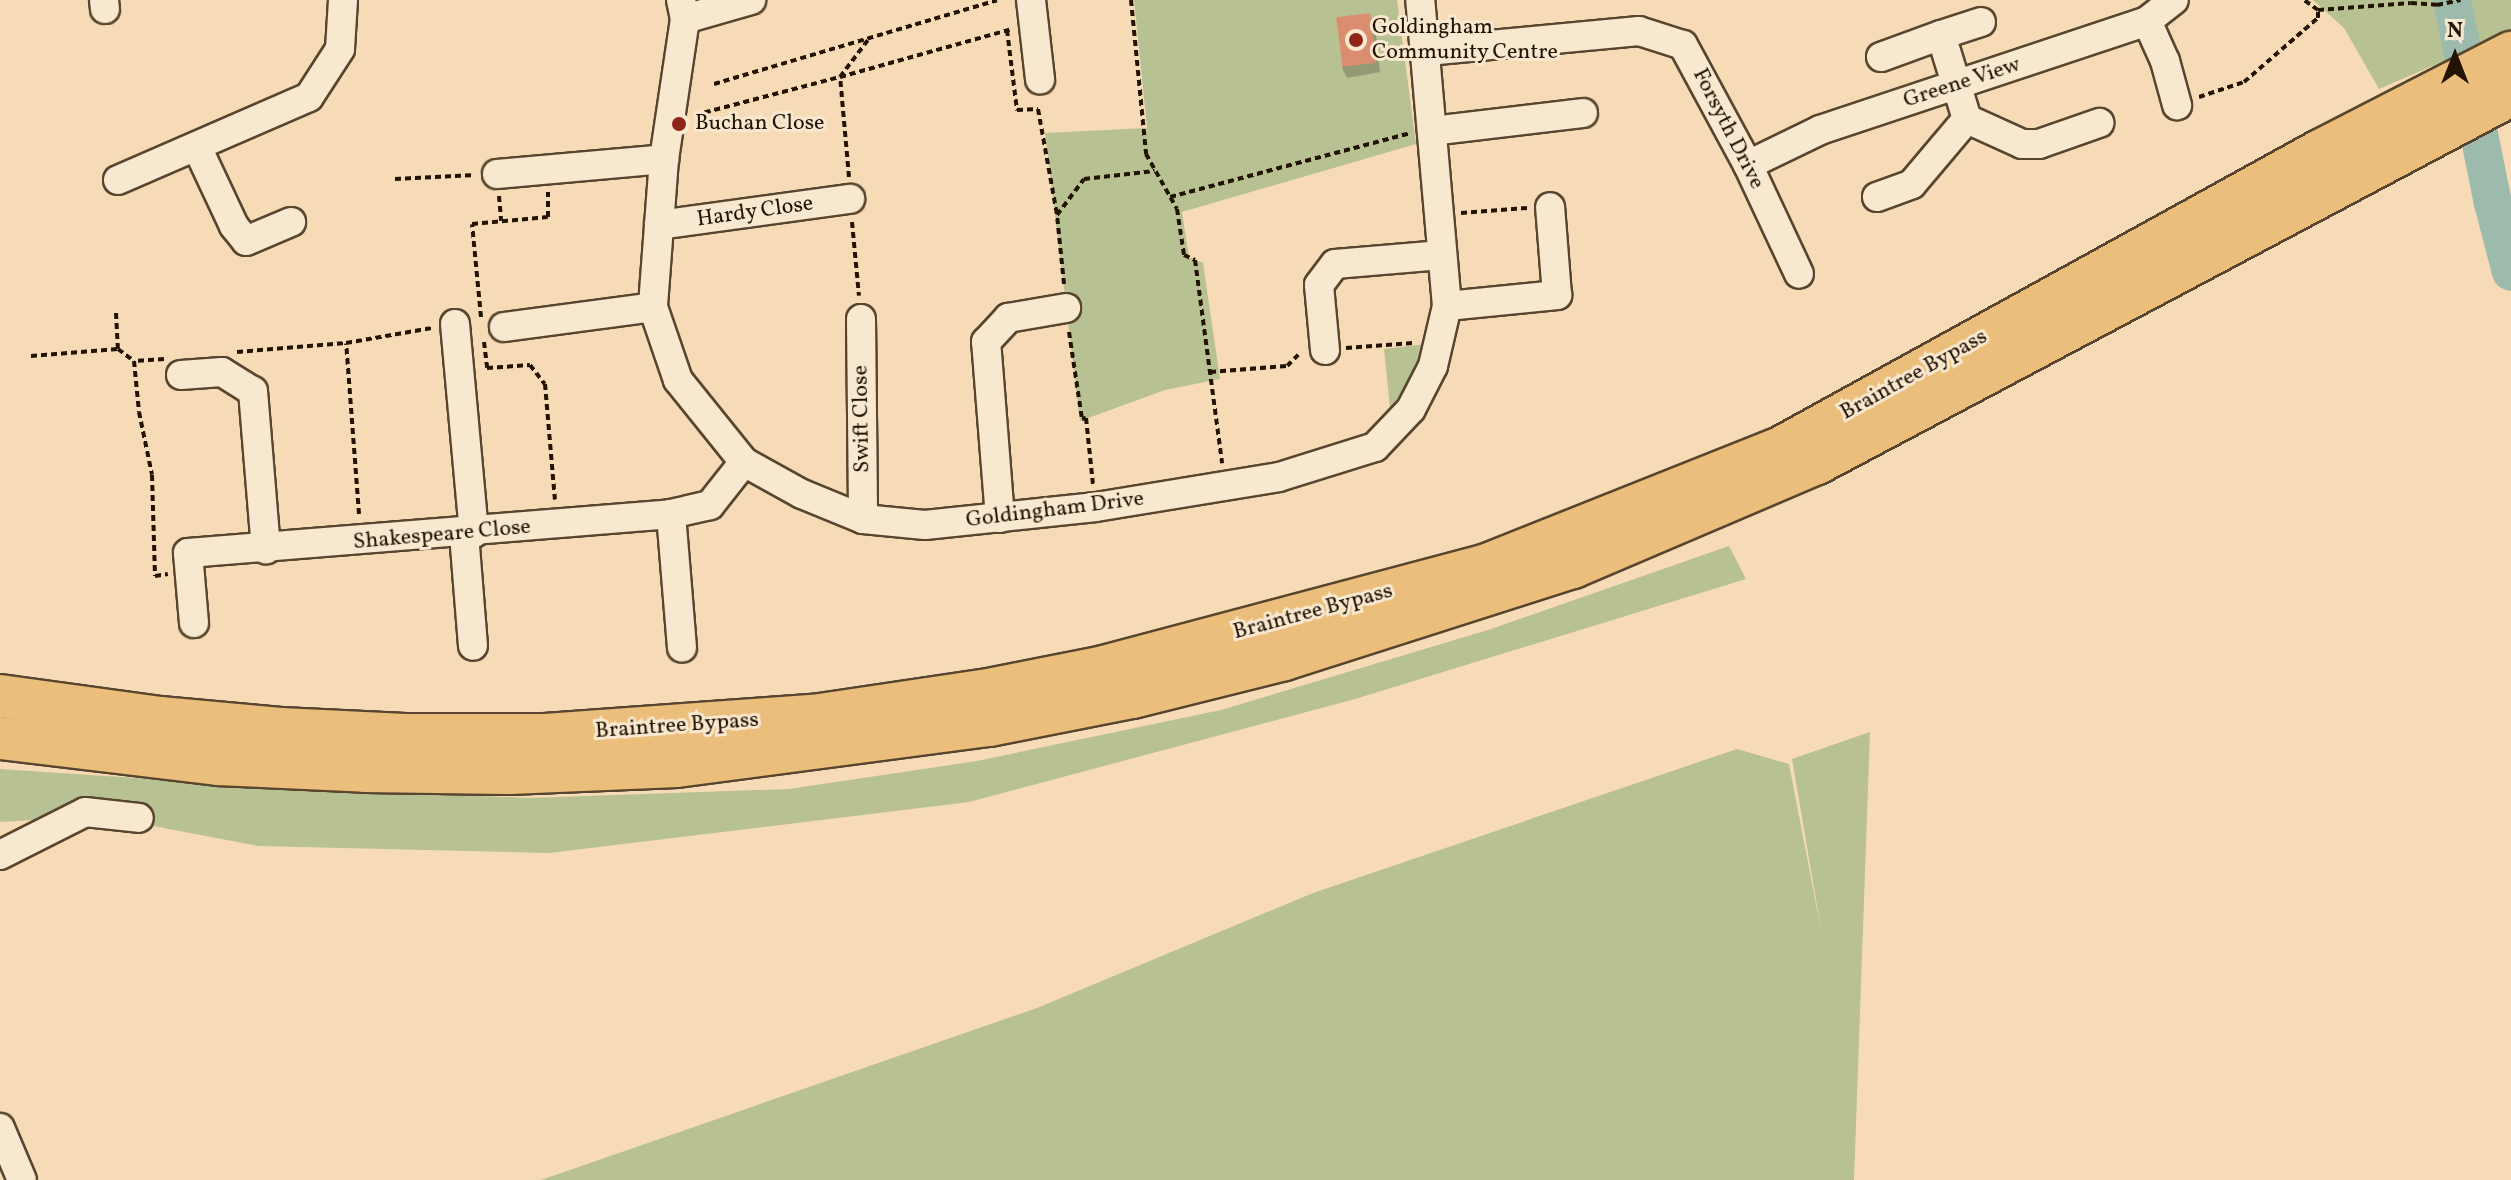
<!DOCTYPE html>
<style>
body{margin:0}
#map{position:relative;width:2511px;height:1180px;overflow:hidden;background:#f6dbb6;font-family:Vollkorn,serif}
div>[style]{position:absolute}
.green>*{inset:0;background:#b8c191}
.shadow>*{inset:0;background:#0003}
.river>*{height:38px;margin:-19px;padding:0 19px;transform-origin:19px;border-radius:19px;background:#9dbbac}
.building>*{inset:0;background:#db8e6f;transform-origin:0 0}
.path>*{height:4px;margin-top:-2px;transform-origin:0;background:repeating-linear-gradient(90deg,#231302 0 6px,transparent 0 10px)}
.roads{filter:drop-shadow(2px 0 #58452f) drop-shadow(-2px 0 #58452f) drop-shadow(0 2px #58452f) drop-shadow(0 -2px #58452f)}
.minor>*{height:28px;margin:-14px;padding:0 14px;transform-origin:14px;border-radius:14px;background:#f9e8d0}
.highway>*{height:42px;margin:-21px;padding:0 21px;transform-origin:21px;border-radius:21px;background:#ebbe7b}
.dots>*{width:22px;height:22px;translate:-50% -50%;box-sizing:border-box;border:4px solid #f9e8d0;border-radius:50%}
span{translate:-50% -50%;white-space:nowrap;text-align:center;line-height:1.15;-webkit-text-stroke:6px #f9e8d0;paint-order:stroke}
.poi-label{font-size:22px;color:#231302}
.left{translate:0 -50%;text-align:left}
.street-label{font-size:22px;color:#231302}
.north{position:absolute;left:2415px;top:16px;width:80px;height:80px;-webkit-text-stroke:6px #f9e8d0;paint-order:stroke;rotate:0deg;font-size:22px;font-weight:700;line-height:32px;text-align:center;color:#231302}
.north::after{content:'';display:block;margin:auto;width:28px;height:36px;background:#231302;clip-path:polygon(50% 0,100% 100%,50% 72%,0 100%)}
</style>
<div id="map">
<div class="green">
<div style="clip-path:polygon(1134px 0,1397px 0,1416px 144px,1182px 212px,1189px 257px,1203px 263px,1220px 379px,1165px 390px,1080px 421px,1045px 133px,1147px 128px)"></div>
<div style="clip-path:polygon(2313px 0,2511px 0,2511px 32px,2379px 89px,2344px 28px)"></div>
<div style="clip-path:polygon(1425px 344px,1404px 390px,1390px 408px,1384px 349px)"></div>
<div style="clip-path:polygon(1729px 546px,1746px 579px,1355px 699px,969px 802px,549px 853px,258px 846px,100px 816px,0 822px,0 769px,270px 787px,529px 798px,789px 789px,977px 761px,1221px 710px,1488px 630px)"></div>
<div style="clip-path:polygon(1870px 732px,1854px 1180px,541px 1180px,1037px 1008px,1313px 893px,1737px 749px,1789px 764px,1822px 935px,1792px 759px)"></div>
</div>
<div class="shadow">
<div style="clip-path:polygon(1369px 15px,1375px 24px,1380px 72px,1347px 78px,1342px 68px)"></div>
</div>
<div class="river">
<div style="left:2452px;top:0;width:207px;rotate:78.6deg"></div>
<div style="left:2493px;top:203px;width:71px;rotate:75.4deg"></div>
</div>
<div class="building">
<div style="left:1370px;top:13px;width:50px;height:34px;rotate:83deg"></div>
</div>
<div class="path">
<div style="left:1131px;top:0;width:155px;rotate:84.4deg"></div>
<div style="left:1146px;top:154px;width:63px;rotate:60.6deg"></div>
<div style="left:1177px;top:209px;width:47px;rotate:81.3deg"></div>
<div style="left:1184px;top:255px;width:12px;rotate:24deg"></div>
<div style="left:1195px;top:260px;width:205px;rotate:82.4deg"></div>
<div style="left:2318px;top:10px;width:93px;rotate:-4.3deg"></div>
<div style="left:2411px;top:3px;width:26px;rotate:4deg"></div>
<div style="left:2437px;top:5px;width:24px;rotate:-12deg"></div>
<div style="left:1007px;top:30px;width:81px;rotate:82.9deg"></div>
<div style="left:1017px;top:110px;width:21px;rotate:-3deg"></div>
<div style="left:1038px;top:109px;width:108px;rotate:79.8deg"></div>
<div style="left:714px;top:84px;width:295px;rotate:-16.5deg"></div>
<div style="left:2199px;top:97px;width:47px;rotate:-18.4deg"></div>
<div style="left:2244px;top:82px;width:98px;rotate:-40.9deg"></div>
<div style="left:2318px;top:18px;width:8px;rotate:-90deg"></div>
<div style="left:2318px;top:10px;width:17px;rotate:-144deg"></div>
<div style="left:695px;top:115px;width:150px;rotate:-14.7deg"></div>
<div style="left:840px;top:77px;width:46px;rotate:-52.9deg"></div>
<div style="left:849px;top:177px;width:100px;rotate:-95.1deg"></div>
<div style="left:840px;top:77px;width:179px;rotate:-15.6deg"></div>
<div style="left:395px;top:179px;width:80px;rotate:-2.9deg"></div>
<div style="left:499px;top:196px;width:25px;rotate:85deg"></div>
<div style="left:1170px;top:197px;width:249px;rotate:-14.9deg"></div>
<div style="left:1461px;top:213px;width:67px;rotate:-4.3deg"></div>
<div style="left:852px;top:222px;width:74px;rotate:84.6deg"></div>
<div style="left:1064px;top:284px;width:69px;rotate:-95.8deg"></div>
<div style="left:1057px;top:215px;width:45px;rotate:-53.1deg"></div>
<div style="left:1084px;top:179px;width:71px;rotate:-6.4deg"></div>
<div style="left:116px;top:313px;width:36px;rotate:87deg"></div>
<div style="left:481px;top:317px;width:93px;rotate:-95.5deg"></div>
<div style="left:472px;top:224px;width:76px;rotate:-5.3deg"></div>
<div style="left:548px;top:217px;width:25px;rotate:-90deg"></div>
<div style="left:1069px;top:332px;width:88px;rotate:81.5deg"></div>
<div style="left:1082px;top:419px;width:4px;rotate:-14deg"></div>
<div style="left:1086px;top:418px;width:67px;rotate:84deg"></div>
<div style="left:484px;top:342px;width:26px;rotate:83deg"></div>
<div style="left:487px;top:368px;width:43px;rotate:-4deg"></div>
<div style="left:530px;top:365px;width:24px;rotate:52deg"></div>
<div style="left:545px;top:384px;width:116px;rotate:85.1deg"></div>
<div style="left:1346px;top:348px;width:67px;rotate:-4.3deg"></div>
<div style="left:237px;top:352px;width:109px;rotate:-4.7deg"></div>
<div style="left:31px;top:356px;width:87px;rotate:-4.6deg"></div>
<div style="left:118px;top:349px;width:20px;rotate:37deg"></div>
<div style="left:164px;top:359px;width:30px;rotate:176deg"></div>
<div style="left:134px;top:361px;width:51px;rotate:84.4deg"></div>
<div style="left:139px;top:412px;width:64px;rotate:78.3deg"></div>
<div style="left:152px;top:475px;width:101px;rotate:88.3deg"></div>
<div style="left:155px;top:576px;width:13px;rotate:-9deg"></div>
<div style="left:1210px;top:372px;width:77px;rotate:-4.5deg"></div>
<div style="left:1287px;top:366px;width:20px;rotate:-45deg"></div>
<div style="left:359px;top:514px;width:171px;rotate:-94.3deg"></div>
<div style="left:346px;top:343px;width:87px;rotate:-9.9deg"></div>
</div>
<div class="roads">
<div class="minor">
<div style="left:104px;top:0;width:9px;rotate:84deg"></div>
<div style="left:681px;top:0;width:19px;rotate:78deg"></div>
<div style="left:685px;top:19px;width:142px;rotate:98.5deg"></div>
<div style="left:664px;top:159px;width:148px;rotate:94.3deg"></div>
<div style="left:653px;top:307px;width:77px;rotate:71.1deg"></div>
<div style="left:678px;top:380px;width:105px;rotate:51.2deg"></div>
<div style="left:744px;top:462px;width:66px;rotate:28.9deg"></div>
<div style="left:802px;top:494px;width:66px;rotate:22.3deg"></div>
<div style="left:863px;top:519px;width:62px;rotate:5.5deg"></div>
<div style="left:925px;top:525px;width:172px;rotate:-6deg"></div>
<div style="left:1096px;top:507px;width:185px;rotate:-9.3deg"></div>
<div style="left:1279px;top:477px;width:101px;rotate:-17.4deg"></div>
<div style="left:1375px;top:447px;width:52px;rotate:-46.5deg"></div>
<div style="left:1411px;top:409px;width:48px;rotate:-62.9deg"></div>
<div style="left:1433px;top:366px;width:62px;rotate:-76.9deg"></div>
<div style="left:1447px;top:306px;width:307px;rotate:-95deg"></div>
<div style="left:1031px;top:0;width:80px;rotate:83.5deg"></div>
<div style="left:685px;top:19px;width:69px;rotate:-16.1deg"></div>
<div style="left:2147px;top:21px;width:44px;rotate:65.8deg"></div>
<div style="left:2165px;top:61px;width:46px;rotate:74.7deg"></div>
<div style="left:1941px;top:35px;width:42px;rotate:-18deg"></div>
<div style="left:1427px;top:51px;width:213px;rotate:-5.4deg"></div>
<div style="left:1639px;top:31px;width:46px;rotate:17.7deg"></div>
<div style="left:1683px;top:45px;width:136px;rotate:61.6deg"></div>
<div style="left:1748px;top:165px;width:120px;rotate:64.9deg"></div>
<div style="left:1881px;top:57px;width:64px;rotate:-20.1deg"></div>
<div style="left:1941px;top:35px;width:88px;rotate:72.8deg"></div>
<div style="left:1967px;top:119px;width:60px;rotate:24.4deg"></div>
<div style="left:2022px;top:144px;width:17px"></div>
<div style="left:2039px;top:144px;width:64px;rotate:-19.3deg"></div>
<div style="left:1432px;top:131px;width:152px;rotate:-6.8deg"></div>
<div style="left:197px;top:147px;width:87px;rotate:64.9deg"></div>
<div style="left:234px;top:226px;width:19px;rotate:51deg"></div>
<div style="left:246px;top:241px;width:49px;rotate:-22.9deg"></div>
<div style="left:1748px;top:165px;width:80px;rotate:-25.9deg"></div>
<div style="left:1820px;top:130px;width:345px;rotate:-18.4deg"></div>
<div style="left:2147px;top:21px;width:34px;rotate:-38deg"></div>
<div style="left:497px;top:174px;width:168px;rotate:-5.1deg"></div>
<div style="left:118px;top:180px;width:208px;rotate:-23.5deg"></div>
<div style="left:309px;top:97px;width:57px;rotate:-57.1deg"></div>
<div style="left:340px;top:49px;width:49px;rotate:-86.5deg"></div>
<div style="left:1877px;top:197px;width:37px;rotate:-20deg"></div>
<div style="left:1912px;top:184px;width:85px;rotate:-49.8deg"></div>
<div style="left:659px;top:225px;width:193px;rotate:-7.8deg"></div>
<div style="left:1447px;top:306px;width:111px;rotate:-5.7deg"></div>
<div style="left:1557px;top:295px;width:88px;rotate:-94.5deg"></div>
<div style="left:861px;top:319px;width:200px;rotate:89.4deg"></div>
<div style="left:455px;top:324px;width:210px;rotate:84.8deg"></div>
<div style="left:504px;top:327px;width:150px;rotate:-7.6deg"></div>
<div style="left:1325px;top:350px;width:65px;rotate:-95.3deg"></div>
<div style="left:1319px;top:285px;width:26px;rotate:-53deg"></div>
<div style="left:1335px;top:264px;width:107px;rotate:-4.8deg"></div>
<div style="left:181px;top:375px;width:41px;rotate:-4.2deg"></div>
<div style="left:222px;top:372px;width:36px;rotate:32deg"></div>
<div style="left:253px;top:391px;width:159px;rotate:85.3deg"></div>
<div style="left:671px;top:514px;width:134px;rotate:85.3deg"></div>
<div style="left:1000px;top:518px;width:177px;rotate:-94.5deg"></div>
<div style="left:986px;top:342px;width:33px;rotate:-47deg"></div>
<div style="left:1008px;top:318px;width:59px;rotate:-9.8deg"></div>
<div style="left:464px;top:534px;width:112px;rotate:85.4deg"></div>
<div style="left:194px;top:623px;width:70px;rotate:-94.9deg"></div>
<div style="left:188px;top:553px;width:485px;rotate:-4.6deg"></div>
<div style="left:671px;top:514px;width:40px;rotate:-13deg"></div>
<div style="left:710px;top:505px;width:55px;rotate:-51.7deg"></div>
<div style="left:0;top:855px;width:95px;rotate:-26.8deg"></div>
<div style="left:85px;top:812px;width:54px;rotate:6.3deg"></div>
<div style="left:0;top:1128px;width:56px;rotate:67.1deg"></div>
</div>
<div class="highway">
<div style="left:0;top:696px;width:162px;rotate:7.8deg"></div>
<div style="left:160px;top:718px;width:121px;rotate:5.2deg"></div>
<div style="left:281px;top:729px;width:124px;rotate:2.8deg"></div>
<div style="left:405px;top:735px;width:140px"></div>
<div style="left:545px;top:735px;width:269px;rotate:-4.1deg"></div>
<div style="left:813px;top:716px;width:172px;rotate:-8.4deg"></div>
<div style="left:983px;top:691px;width:123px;rotate:-11.2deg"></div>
<div style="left:1104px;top:667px;width:396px;rotate:-14.9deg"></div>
<div style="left:1487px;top:565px;width:314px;rotate:-21.7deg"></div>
<div style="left:1779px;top:449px;width:618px;rotate:-28.85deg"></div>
<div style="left:2320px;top:151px;width:215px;rotate:-27.2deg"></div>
<div style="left:0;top:738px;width:221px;rotate:6.8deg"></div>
<div style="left:219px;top:764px;width:146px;rotate:2.7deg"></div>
<div style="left:365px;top:771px;width:145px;rotate:0.8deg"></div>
<div style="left:510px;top:773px;width:167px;rotate:-2.4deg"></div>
<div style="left:677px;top:766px;width:316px;rotate:-7.5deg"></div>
<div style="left:990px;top:725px;width:145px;rotate:-11.2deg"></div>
<div style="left:1132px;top:697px;width:157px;rotate:-14deg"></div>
<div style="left:1284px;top:659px;width:303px;rotate:-17.7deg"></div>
<div style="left:1573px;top:567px;width:265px;rotate:-23.1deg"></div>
<div style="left:1817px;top:463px;width:786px;rotate:-27.94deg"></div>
</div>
</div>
<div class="dots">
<div style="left:1356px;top:40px;background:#8f2418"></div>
<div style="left:679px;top:124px;background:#8f2418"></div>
</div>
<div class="poi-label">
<span class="left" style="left:1372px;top:40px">Goldingham<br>Community Centre</span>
<span class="left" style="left:695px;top:124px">Buchan Close</span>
</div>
<div class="street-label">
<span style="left:1962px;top:83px;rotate:-18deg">Greene View</span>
<span style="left:1728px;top:129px;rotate:63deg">Forsyth Drive</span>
<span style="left:755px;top:212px;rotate:-8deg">Hardy Close</span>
<span style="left:1914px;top:375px;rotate:-29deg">Braintree Bypass</span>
<span style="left:862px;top:419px;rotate:-91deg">Swift Close</span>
<span style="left:1055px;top:510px;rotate:-7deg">Goldingham Drive</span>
<span style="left:442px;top:535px;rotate:-5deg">Shakespeare Close</span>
<span style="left:1313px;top:612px;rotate:-15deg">Braintree Bypass</span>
<span style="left:677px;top:726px;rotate:-4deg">Braintree Bypass</span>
</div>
<div class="north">N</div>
</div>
